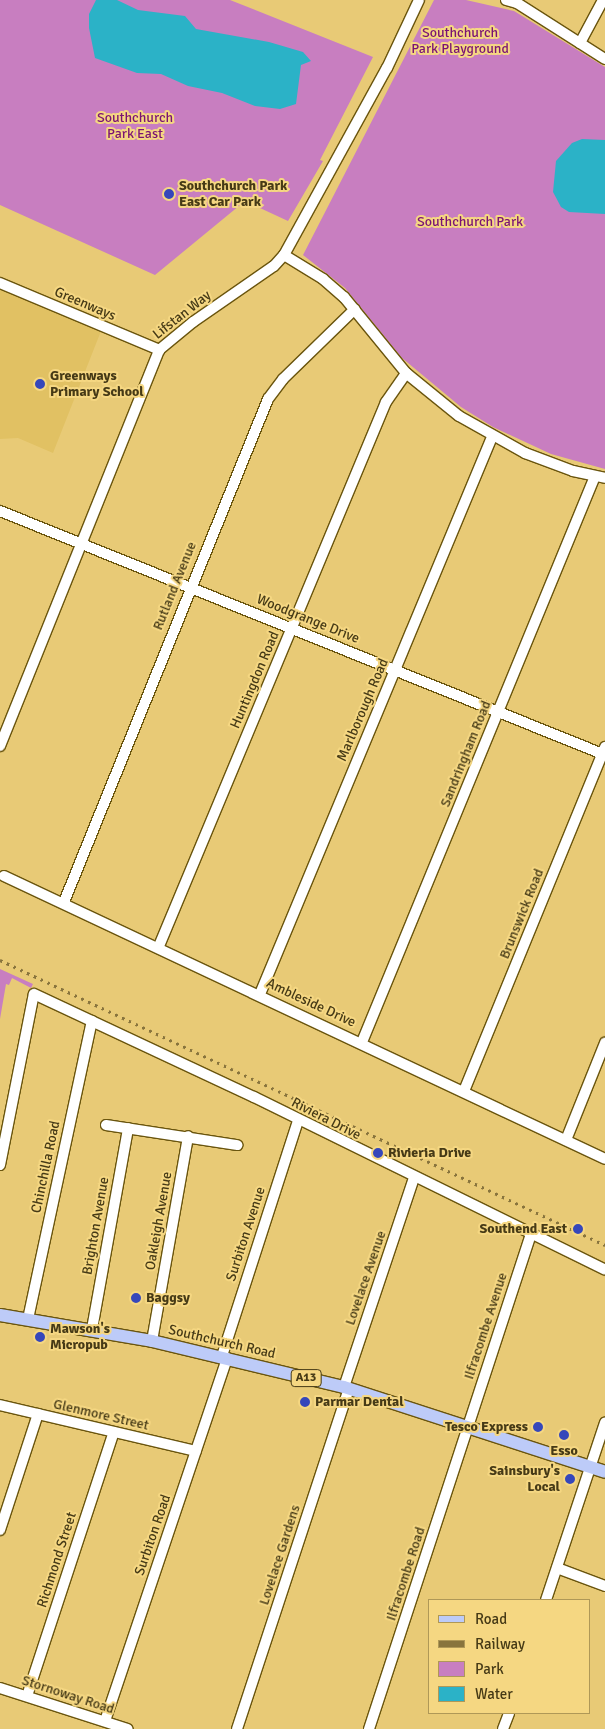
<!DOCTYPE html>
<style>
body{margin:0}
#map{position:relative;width:605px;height:1729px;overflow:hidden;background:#e8ca76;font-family:Signika,sans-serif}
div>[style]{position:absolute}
.built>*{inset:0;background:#e1c163}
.green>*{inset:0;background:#c87ec0}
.water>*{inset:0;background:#2bb2c7}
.roads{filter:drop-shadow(1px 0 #6a550e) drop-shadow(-1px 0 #6a550e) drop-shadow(0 1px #6a550e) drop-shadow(0 -1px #6a550e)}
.minor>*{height:10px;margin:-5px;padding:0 5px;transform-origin:5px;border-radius:5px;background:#fff}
.major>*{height:12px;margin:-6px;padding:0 6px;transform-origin:6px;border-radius:6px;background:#bdcbf8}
.rail>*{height:2.5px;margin-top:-1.25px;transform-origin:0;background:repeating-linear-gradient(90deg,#88743d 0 2.5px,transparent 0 7.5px)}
.dots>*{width:14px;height:14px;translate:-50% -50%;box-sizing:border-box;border:2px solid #f5d782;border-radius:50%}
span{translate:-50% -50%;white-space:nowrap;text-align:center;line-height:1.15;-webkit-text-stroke:4px #f5d782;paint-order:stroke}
.shield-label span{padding:1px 4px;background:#f5d782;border:1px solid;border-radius:4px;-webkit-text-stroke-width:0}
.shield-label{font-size:12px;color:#463a16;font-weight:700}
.park-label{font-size:14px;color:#7a1374}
.poi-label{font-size:14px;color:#463a16;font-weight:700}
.left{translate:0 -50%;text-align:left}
.right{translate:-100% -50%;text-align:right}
.street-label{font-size:14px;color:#463a16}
.legend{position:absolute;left:428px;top:1599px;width:162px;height:115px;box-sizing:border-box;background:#f5d782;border:1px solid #af9857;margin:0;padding:6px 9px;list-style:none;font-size:15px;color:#463a16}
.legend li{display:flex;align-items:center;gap:10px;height:25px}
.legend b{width:25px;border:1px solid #af9857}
</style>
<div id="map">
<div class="built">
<div style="clip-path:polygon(0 289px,101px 331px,53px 453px,18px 438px,0 439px)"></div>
</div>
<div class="green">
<div style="clip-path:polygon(0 0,230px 0,373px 57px,320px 160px,323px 161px,288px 221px,245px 201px,155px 275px,0 205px)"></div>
<div style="clip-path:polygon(434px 0,466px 0,514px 11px,605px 67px,605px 469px,551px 454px,493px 427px,461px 407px,402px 358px,345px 288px,303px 255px)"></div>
<div style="clip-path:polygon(0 969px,33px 984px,31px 988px,12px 978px,9px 985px,6px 984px,0 1019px)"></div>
</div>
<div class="water">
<div style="clip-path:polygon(96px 0,117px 0,138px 10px,185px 16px,196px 29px,269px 42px,303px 52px,311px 61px,301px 65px,296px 104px,280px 109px,255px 106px,222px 93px,188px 86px,161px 74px,137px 73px,95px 58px,89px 28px,89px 14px)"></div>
<div style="clip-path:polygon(582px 139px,605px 140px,605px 214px,569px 212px,561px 207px,553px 192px,556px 161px,572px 143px)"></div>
</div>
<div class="roads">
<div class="minor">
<div style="left:506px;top:0;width:11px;rotate:15deg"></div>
<div style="left:517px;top:3px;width:104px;rotate:32.5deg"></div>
<div style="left:580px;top:43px;width:49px;rotate:-61.9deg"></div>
<div style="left:284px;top:255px;width:46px;rotate:31.6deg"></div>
<div style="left:323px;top:279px;width:28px;rotate:41deg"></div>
<div style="left:344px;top:297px;width:98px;rotate:50.8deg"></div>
<div style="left:406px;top:373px;width:68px;rotate:39.1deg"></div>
<div style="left:459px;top:416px;width:76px;rotate:29.3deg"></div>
<div style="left:525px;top:453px;width:51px;rotate:20.6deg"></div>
<div style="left:573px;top:471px;width:33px;rotate:12deg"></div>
<div style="left:0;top:283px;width:173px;rotate:22.8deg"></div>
<div style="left:0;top:511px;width:652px;rotate:21.96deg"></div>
<div style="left:0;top:746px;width:427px;rotate:-68.1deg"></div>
<div style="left:159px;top:350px;width:44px;rotate:-39.5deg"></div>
<div style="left:193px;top:322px;width:98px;rotate:-34.7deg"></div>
<div style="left:274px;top:266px;width:15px;rotate:-48deg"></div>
<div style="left:284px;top:255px;width:213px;rotate:-61.2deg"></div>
<div style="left:387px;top:68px;width:75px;rotate:-64.8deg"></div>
<div style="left:4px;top:876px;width:664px;rotate:25.21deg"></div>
<div style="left:64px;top:902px;width:543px;rotate:-67.92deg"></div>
<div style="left:268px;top:399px;width:25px;rotate:-53deg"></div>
<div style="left:283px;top:379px;width:100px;rotate:-44.2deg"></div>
<div style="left:159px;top:946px;width:589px;rotate:-67.35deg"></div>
<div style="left:386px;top:402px;width:35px;rotate:-55deg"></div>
<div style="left:260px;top:994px;width:603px;rotate:-67.39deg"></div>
<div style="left:362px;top:1042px;width:612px;rotate:-67.62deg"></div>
<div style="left:464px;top:1091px;width:372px;rotate:-67.7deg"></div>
<div style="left:106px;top:1125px;width:133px;rotate:8.7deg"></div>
<div style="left:566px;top:1140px;width:105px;rotate:-68.1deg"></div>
<div style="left:0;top:1165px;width:174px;rotate:-78.8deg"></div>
<div style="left:34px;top:994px;width:243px;rotate:25.1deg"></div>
<div style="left:254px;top:1097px;width:391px;rotate:26.2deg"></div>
<div style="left:28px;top:1319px;width:305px;rotate:-77.9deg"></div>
<div style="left:92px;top:1329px;width:204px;rotate:-79.8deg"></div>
<div style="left:152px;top:1341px;width:208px;rotate:-80deg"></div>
<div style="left:222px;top:1356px;width:247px;rotate:-72.1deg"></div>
<div style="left:344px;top:1387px;width:220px;rotate:-71.5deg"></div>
<div style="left:0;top:1405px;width:201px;rotate:13.2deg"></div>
<div style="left:0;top:1530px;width:122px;rotate:-71.9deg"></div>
<div style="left:557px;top:1568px;width:51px;rotate:20.6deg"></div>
<div style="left:546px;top:1600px;width:187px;rotate:-71.6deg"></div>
<div style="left:0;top:1688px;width:134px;rotate:17.8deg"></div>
<div style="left:27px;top:1696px;width:278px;rotate:-71.8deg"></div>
<div style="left:105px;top:1721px;width:383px;rotate:-71.4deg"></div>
<div style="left:237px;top:1729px;width:358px;rotate:-71.8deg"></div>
<div style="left:369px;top:1729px;width:521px;rotate:-71.88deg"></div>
<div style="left:503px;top:1729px;width:17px;rotate:-69deg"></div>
</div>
<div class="major">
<div style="left:0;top:1315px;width:154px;rotate:9.7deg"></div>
<div style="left:152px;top:1341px;width:197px;rotate:13.5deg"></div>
<div style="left:344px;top:1387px;width:274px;rotate:18deg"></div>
</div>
</div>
<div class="rail">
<div style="left:0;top:960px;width:669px;rotate:25.22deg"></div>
</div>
<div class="dots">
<div style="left:169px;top:194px;background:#3647ba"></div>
<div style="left:40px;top:384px;background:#3647ba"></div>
<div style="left:378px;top:1153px;background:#3647ba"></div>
<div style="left:578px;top:1229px;background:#3647ba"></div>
<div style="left:136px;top:1298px;background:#3647ba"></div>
<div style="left:40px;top:1337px;background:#3647ba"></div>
<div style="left:305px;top:1402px;background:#3647ba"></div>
<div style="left:538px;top:1427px;background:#3647ba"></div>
<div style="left:564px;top:1435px;background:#3647ba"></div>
<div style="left:570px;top:1479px;background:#3647ba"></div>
</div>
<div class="shield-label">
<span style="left:306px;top:1378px">A13</span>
</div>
<div class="park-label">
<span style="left:460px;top:41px">Southchurch<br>Park Playground</span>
<span style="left:135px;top:126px">Southchurch<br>Park East</span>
<span style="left:470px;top:222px">Southchurch Park</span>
</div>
<div class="poi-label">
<span class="left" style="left:179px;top:194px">Southchurch Park<br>East Car Park</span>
<span class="left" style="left:50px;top:384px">Greenways<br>Primary School</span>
<span class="left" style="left:388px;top:1153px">Rivieria Drive</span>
<span class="right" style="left:567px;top:1229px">Southend East</span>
<span class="left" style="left:146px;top:1298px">Baggsy</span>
<span class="left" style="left:50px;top:1337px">Mawson's<br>Micropub</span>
<span class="left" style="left:315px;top:1402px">Parmar Dental</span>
<span class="right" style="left:528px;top:1427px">Tesco Express</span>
<span style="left:564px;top:1451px">Esso</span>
<span class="right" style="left:560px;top:1479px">Sainsbury's<br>Local</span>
</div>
<div class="street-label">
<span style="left:85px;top:304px;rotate:23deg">Greenways</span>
<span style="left:182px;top:315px;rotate:-38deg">Lifstan Way</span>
<span style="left:175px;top:586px;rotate:-68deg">Rutland Avenue</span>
<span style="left:308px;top:619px;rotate:22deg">Woodgrange Drive</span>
<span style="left:255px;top:680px;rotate:-67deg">Huntingdon Road</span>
<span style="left:363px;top:710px;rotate:-67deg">Marlborough Road</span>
<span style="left:466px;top:754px;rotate:-68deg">Sandringham Road</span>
<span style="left:522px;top:914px;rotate:-68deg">Brunswick Road</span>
<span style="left:311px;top:1003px;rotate:25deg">Ambleside Drive</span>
<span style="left:326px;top:1119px;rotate:27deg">Riviera Drive</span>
<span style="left:46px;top:1167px;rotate:-78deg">Chinchilla Road</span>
<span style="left:159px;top:1221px;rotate:-80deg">Oakleigh Avenue</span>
<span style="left:96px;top:1226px;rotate:-80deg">Brighton Avenue</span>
<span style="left:246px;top:1234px;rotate:-72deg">Surbiton Avenue</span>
<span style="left:366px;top:1278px;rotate:-71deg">Lovelace Avenue</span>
<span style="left:486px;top:1326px;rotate:-72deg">Ilfracombe Avenue</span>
<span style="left:222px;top:1342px;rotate:13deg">Southchurch Road</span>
<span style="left:101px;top:1415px;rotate:13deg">Glenmore Street</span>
<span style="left:153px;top:1535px;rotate:-71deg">Surbiton Road</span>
<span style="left:280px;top:1555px;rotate:-72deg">Lovelace Gardens</span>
<span style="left:57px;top:1560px;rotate:-72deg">Richmond Street</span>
<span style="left:406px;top:1574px;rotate:-72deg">Ilfracombe Road</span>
<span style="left:68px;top:1695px;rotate:18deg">Stornoway Road</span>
</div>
<ul class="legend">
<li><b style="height:6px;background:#bdcbf8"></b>Road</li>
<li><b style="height:6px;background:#88743d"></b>Railway</li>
<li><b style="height:14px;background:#c87ec0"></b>Park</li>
<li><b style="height:14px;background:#2bb2c7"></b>Water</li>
</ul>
</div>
